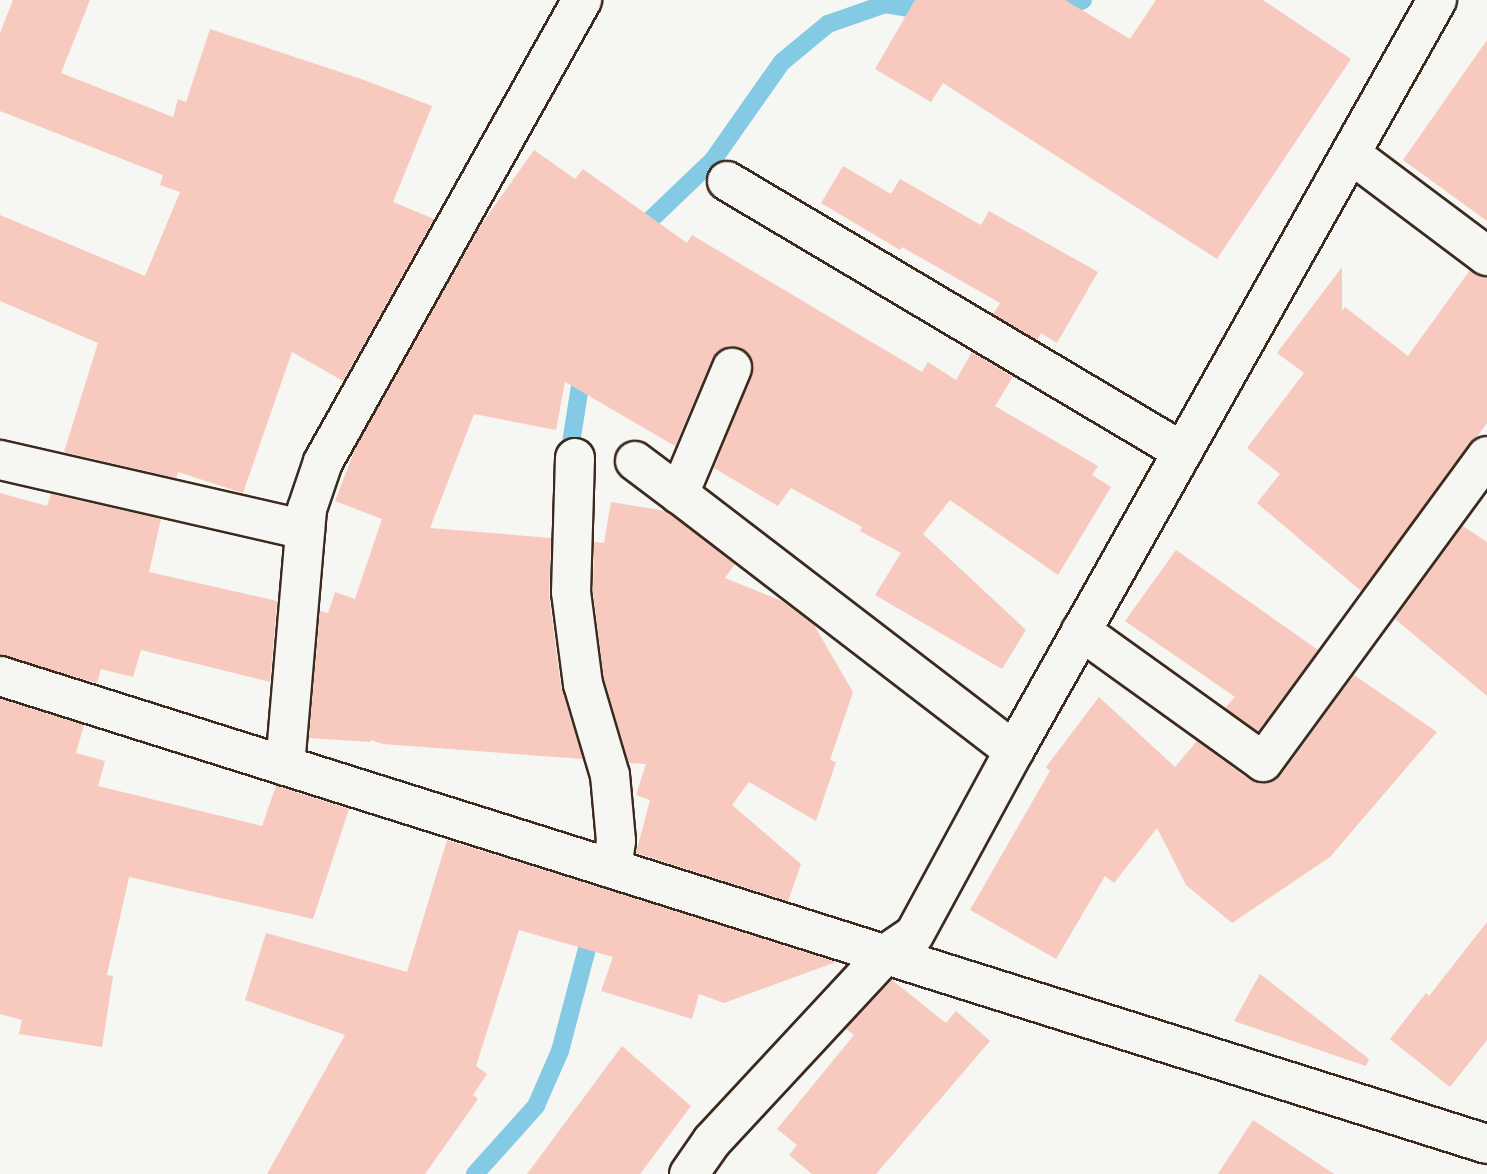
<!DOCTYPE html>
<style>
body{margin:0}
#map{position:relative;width:1487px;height:1174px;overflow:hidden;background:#f6f6f2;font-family:"Shantell Sans",sans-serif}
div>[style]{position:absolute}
.stream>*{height:18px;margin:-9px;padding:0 9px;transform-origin:9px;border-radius:9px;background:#84cae5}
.building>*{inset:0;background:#f8c9bf}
.roads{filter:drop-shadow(2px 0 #3b2a1e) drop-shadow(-2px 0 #3b2a1e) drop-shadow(0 2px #3b2a1e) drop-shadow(0 -2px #3b2a1e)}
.street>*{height:38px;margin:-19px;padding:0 19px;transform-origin:19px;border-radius:19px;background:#f6f6f2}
span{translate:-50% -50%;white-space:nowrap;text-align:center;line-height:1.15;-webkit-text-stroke:5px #f6f6f2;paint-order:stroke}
</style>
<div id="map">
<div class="stream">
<div style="left:1053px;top:14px;width:33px;rotate:-25deg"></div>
<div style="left:637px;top:235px;width:11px;rotate:-52deg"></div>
<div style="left:644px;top:226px;width:95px;rotate:-43.7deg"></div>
<div style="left:713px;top:160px;width:120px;rotate:-54.9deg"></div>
<div style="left:782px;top:62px;width:60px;rotate:-39.6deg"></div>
<div style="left:828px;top:24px;width:60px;rotate:-19.3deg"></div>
<div style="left:885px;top:4px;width:49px;rotate:9.5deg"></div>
<div style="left:571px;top:443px;width:77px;rotate:-81deg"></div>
<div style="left:475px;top:1174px;width:91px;rotate:-48.1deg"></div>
<div style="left:536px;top:1106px;width:60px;rotate:-66.4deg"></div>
<div style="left:560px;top:1051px;width:129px;rotate:-75.2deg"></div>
</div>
<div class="building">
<div style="clip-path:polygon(13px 0,90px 0,61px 73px,173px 117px,178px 99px,186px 102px,210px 29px,364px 80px,432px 106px,393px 202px,434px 219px,343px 381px,292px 352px,243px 493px,178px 472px,176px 478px,64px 452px,98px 343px,0 301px,0 215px,145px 276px,180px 192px,160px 185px,163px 175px,0 111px,0 33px)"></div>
<div style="clip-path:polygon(915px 0,1065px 0,1130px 39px,1156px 0,1263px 0,1351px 59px,1217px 259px,943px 83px,931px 102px,875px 69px)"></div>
<div style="clip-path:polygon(1487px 40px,1487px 221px,1403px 160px)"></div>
<div style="clip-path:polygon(534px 150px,575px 179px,583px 169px,687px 243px,692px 235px,922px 372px,928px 362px,956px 380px,972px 352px,1013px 377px,995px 406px,1098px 466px,1092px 475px,1111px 487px,1058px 575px,950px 500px,923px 534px,1026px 630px,1002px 669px,875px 595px,901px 553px,860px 531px,862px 527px,791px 488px,778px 506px,714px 468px,754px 366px,749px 354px,741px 348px,730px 346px,719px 350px,712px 360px,675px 446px,565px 382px,556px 430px,474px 414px,430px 528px,551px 538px,549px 595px,561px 687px,583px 759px,383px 744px,371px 740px,370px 742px,309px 738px,320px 611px,328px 613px,335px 592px,355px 599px,382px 519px,335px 501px,355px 449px,481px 225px)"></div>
<div style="clip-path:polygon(843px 166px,891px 194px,900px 179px,981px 225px,989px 211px,1098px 272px,1057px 343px,1041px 333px,1037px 340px,993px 314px,1000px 303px,902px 247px,900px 250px,821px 203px)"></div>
<div style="clip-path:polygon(1342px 267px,1342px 311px,1345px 307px,1408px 356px,1470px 270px,1487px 277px,1487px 423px,1361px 591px,1257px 503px,1280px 474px,1247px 448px,1304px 373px,1277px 353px)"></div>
<div style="clip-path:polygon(0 493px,47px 506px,51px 494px,161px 519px,149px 572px,277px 601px,270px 682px,141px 650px,133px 677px,101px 669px,97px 683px,0 655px)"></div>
<div style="clip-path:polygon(611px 502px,666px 511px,735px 564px,725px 578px,782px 601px,814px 625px,853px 692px,830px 760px,836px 762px,816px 821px,749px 782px,732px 805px,801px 864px,788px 901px,636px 853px,650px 800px,636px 795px,646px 764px,629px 763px,604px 679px,593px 591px,594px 542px,604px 543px)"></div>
<div style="clip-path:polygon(1463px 526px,1487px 542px,1487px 696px,1395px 619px)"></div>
<div style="clip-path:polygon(1176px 550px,1318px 650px,1258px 732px,1225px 708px,1235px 697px,1125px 621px)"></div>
<div style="clip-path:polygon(1354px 675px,1437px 732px,1330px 857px,1232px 923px,1186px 885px,1157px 828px,1114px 883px,1105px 876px,1056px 959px,970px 910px,1050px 771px,1046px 767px,1099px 697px,1175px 767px,1197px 741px,1250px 780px,1261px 784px,1272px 782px,1281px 775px)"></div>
<div style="clip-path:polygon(0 699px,84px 725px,76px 753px,105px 761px,98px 786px,262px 826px,276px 786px,349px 809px,313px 919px,129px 877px,107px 975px,113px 976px,102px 1047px,19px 1034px,22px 1020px,0 1014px)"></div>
<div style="clip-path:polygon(447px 840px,608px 890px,836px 962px,724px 1003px,699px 994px,692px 1019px,601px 991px,613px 957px,519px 930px,476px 1066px,487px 1074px,473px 1095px,478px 1099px,425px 1174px,267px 1174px,345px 1035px,245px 1000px,266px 933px,407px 972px)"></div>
<div style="clip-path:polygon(1487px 922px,1487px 1040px,1450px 1087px,1390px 1039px,1426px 993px,1429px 996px)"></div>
<div style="clip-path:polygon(1260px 974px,1369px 1059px,1366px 1066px,1234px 1021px)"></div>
<div style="clip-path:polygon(892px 980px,946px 1023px,956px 1011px,990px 1041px,876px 1174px,812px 1174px,789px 1155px,797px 1145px,777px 1129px,854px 1035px,846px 1029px)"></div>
<div style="clip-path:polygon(622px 1046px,691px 1106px,640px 1174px,527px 1174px)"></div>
<div style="clip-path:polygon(1253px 1120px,1334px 1174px,1218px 1174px)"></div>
</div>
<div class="roads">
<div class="street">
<div style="left:1351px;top:154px;width:170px;rotate:36.9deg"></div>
<div style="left:727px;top:181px;width:530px;rotate:30.72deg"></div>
<div style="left:575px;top:458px;width:134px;rotate:91.7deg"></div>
<div style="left:571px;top:592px;width:93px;rotate:82.6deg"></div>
<div style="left:583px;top:684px;width:95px;rotate:73.5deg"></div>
<div style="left:610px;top:775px;width:66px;rotate:84.8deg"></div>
<div style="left:616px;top:841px;width:28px;rotate:98deg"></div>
<div style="left:0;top:460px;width:313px;rotate:12.9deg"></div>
<div style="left:635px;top:461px;width:55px;rotate:36.9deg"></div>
<div style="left:1081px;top:631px;width:224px;rotate:35.7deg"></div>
<div style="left:1263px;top:762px;width:379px;rotate:-53.8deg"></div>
<div style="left:0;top:676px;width:1559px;rotate:17.47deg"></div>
<div style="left:1014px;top:751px;width:862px;rotate:-60.61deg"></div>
<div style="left:285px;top:766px;width:258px;rotate:-85.1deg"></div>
<div style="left:307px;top:509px;width:50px;rotate:-71.2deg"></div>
<div style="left:323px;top:462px;width:530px;rotate:-60.72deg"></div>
<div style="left:689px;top:1174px;width:40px;rotate:-55.1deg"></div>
<div style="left:712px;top:1141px;width:257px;rotate:-47.1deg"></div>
<div style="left:887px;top:953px;width:32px;rotate:-34deg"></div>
<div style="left:914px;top:935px;width:209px;rotate:-61.5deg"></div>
<div style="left:1014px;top:751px;width:422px;rotate:-142.5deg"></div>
<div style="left:679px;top:494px;width:137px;rotate:-67.2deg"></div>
</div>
</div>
</div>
